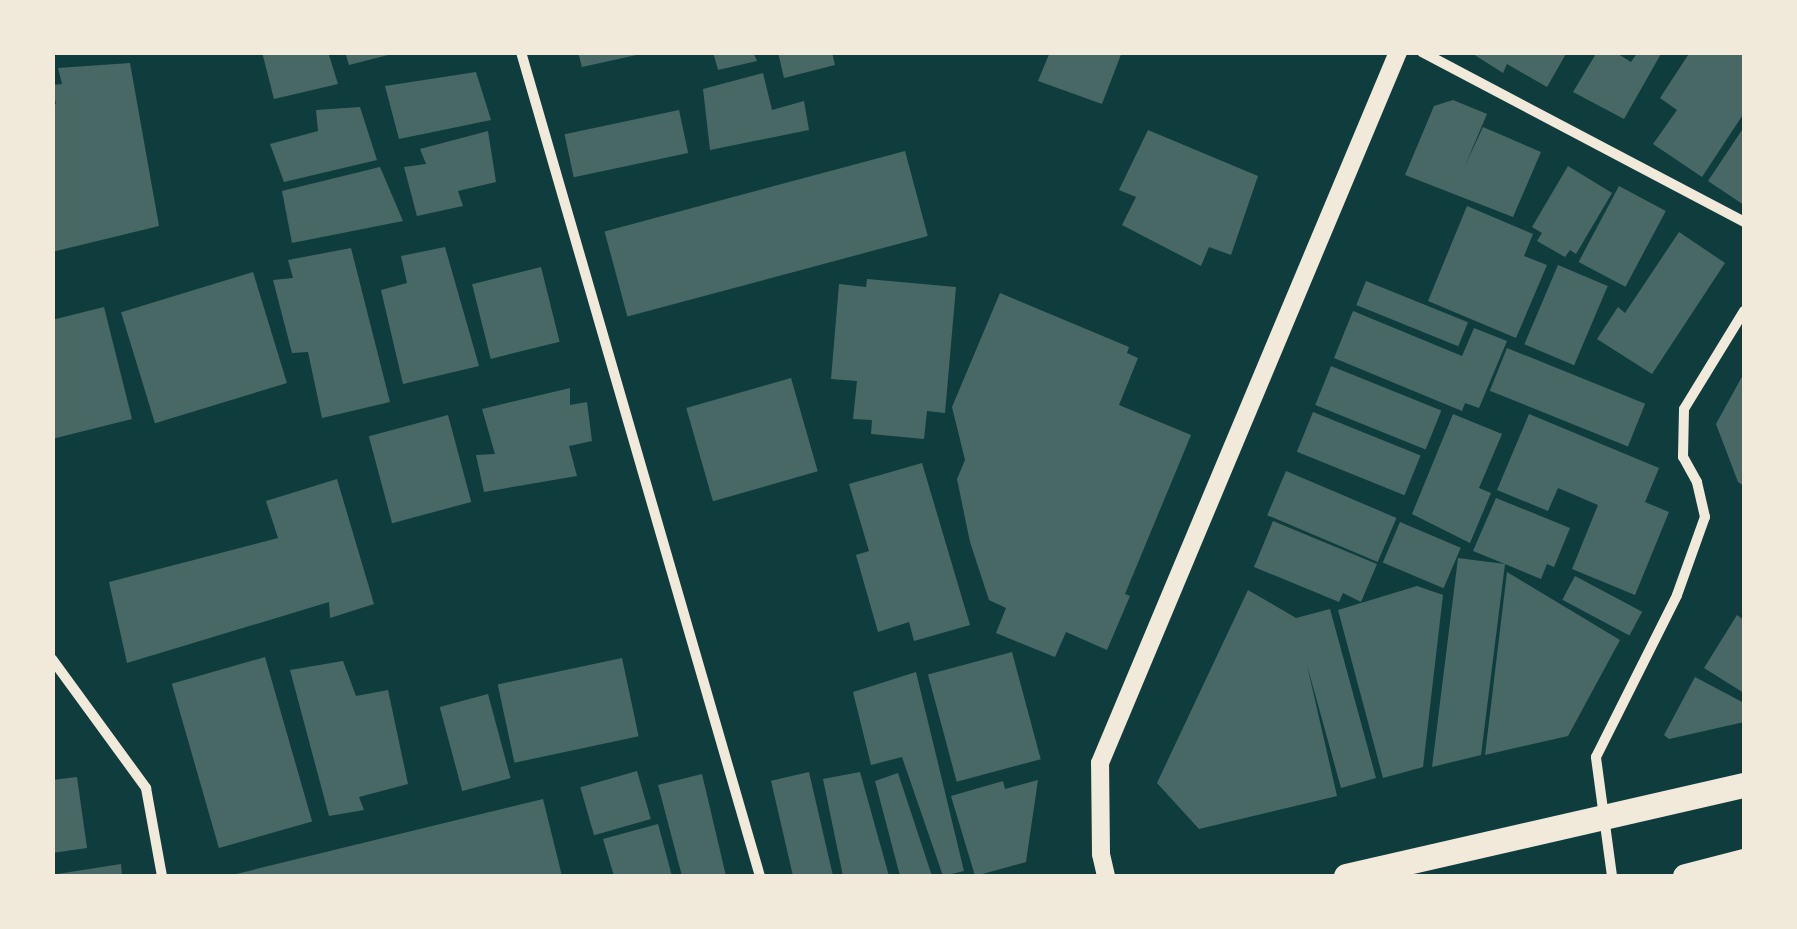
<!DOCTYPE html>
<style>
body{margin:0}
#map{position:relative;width:1797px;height:929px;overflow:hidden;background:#0f3d3e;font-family:"Roboto Condensed",sans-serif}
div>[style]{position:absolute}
.building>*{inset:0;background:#486865;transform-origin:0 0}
.minor>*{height:10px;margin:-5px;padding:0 5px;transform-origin:5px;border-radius:5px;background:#f1e9da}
.tertiary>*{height:18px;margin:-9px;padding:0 9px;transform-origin:9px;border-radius:9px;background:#f1e9da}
.primary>*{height:25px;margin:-12.5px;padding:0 12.5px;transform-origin:12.5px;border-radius:12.5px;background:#f1e9da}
span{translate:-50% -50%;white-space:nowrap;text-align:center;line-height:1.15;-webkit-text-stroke:8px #f1e9da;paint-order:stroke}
.frame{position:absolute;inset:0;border:55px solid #f1e9da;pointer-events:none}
</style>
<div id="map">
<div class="building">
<div style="clip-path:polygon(262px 52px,328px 52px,338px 84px,274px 99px)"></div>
<div style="clip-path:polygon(345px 52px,392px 52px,392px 54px,349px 65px)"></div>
<div style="clip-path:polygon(578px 52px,640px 52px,641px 54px,582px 67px)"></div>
<div style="clip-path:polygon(713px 52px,753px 52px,757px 61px,718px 70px)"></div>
<div style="clip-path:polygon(778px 52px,832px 52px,835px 65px,784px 78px)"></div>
<div style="clip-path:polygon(1050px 52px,1122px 52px,1102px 104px,1038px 81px)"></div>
<div style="clip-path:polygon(1470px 52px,1567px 52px,1547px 87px,1507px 64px,1503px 73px)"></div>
<div style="clip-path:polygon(1597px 52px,1615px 52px,1631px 62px,1638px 52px,1662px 52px,1624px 119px,1573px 92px)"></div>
<div style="clip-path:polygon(1690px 52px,1744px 52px,1744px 113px,1702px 177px,1653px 144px,1677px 110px,1660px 98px)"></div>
<div style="clip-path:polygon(130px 63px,159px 226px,52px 252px,52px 105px,56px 104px,52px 85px,62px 84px,58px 68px)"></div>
<div style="clip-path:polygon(476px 72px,491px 120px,399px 139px,385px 86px)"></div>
<div style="clip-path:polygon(763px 73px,772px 110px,804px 101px,809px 130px,710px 150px,703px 89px)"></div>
<div style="clip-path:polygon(1453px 100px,1487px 114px,1464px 168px,1483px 127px,1541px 152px,1513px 217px,1405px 175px,1434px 106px)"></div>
<div style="clip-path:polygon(360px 107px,377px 160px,284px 182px,270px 144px,318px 131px,316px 110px)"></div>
<div style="left:679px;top:110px;width:44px;height:117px;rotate:78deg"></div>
<div style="clip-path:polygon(1148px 130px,1258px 176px,1231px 255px,1209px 247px,1201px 266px,1122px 225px,1136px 197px,1119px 190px)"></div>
<div style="clip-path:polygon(1742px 130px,1744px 132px,1744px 205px,1708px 181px)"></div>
<div style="clip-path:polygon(488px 131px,496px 182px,458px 191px,463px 206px,417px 216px,404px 167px,426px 164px,420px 149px)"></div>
<div style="left:905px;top:151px;width:88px;height:311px;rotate:75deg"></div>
<div style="clip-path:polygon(1568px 166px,1612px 193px,1576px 254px,1570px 250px,1565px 257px,1537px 241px,1542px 233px,1532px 227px)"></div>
<div style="clip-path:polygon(380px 167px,403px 221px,292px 243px,282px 191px)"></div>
<div style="left:1619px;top:186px;width:53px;height:86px;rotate:28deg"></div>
<div style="clip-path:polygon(1467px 206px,1533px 234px,1524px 256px,1547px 265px,1516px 338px,1428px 301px)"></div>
<div style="clip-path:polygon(1679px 232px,1725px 263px,1652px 374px,1597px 339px,1618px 307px,1625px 313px)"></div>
<div style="clip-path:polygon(445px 247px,479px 366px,403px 384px,381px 290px,407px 283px,401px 256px)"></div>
<div style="clip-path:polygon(351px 248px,390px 402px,322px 418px,308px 352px,292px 353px,273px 280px,293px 278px,288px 260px)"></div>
<div style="left:1558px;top:265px;width:54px;height:86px;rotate:23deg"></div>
<div style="left:541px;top:267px;width:77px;height:71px;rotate:76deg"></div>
<div style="left:253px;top:272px;width:116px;height:138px;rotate:73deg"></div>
<div style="clip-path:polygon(867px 279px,956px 287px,945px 413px,927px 411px,924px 439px,871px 434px,872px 420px,853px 419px,857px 381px,831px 379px,839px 284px,866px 287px)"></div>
<div style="left:1366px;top:281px;width:110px;height:26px;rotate:22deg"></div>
<div style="clip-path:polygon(1000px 293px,1129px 347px,1127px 353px,1138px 358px,1119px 405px,1191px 435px,1125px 594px,1130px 596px,1107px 650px,1066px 632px,1055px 657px,996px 633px,1006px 608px,989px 600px,970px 542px,957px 479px,965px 460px,952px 407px)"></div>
<div style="clip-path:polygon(104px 307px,132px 419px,52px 439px,52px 320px)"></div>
<div style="clip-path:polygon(1353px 311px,1462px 356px,1474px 328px,1507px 341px,1479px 408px,1465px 403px,1462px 411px,1334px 358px)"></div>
<div style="left:1507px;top:348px;width:149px;height:46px;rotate:22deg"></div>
<div style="left:1331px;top:366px;width:119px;height:42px;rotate:22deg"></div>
<div style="clip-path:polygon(1744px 373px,1744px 486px,1738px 482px,1716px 424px)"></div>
<div style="left:791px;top:378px;width:97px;height:109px;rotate:74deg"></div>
<div style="clip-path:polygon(570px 388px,570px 405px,587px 402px,592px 441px,569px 446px,577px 476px,484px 492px,476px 455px,495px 454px,482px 409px)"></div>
<div style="left:1313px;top:412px;width:116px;height:43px;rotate:22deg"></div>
<div style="clip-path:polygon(1453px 414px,1502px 434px,1479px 488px,1491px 493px,1470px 543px,1412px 514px)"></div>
<div style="clip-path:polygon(1529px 414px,1659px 468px,1645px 502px,1669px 512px,1635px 595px,1572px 569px,1598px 505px,1558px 488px,1548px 511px,1497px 490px)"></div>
<div style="left:448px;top:415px;width:90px;height:82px;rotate:75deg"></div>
<div style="clip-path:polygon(922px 463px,970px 625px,914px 641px,909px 622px,878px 632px,856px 555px,869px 551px,849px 484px)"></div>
<div style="left:1286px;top:471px;width:120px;height:48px;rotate:23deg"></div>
<div style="clip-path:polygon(337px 479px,374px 604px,330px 618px,329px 602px,127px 663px,109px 582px,278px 538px,266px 501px)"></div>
<div style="clip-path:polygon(1496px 498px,1570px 528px,1554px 567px,1547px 564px,1541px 579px,1505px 564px,1481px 755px,1432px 767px,1458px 558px,1505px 564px,1473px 551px)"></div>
<div style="clip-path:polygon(1273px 521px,1377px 564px,1361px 602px,1343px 593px,1339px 602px,1254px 567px)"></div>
<div style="left:1400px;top:522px;width:66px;height:44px;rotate:23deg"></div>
<div style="clip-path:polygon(1507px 572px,1620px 640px,1568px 736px,1485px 755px)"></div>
<div style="left:1575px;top:576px;width:76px;height:27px;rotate:28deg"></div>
<div style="clip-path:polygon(1417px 586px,1443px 595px,1423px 767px,1383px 778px,1338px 610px)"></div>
<div style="clip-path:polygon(1248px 590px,1296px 618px,1330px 609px,1376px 778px,1341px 788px,1307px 665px,1337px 796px,1199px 829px,1157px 783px)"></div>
<div style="clip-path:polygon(1737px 615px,1744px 620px,1744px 693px,1704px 668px)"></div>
<div style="left:1012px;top:652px;width:111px;height:87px;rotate:75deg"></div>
<div style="left:265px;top:657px;width:171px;height:97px;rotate:74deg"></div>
<div style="left:622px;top:658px;width:80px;height:127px;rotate:78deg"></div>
<div style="clip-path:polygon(343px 661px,356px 696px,388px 690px,408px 784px,359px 797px,364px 810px,329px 816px,290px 670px)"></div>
<div style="clip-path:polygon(916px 672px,964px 871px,943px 876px,902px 757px,871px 765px,853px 692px)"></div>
<div style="clip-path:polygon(1695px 677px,1744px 703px,1744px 722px,1669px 739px,1664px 735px)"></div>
<div style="left:488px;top:694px;width:87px;height:50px;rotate:75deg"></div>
<div style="left:637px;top:771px;width:50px;height:59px;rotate:74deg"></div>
<div style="left:809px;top:772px;width:107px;height:39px;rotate:77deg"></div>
<div style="clip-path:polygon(860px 772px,889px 876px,843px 876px,823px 779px)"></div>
<div style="clip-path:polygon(898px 773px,932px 876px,900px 876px,875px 781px)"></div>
<div style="clip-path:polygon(702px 774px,726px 876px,682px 876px,658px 785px)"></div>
<div style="clip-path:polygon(77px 777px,87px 848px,52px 853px,52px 780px)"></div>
<div style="clip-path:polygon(1038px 780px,1026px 862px,975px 876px,951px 796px,1003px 781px,1005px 789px)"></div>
<div style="clip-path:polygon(543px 799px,562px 876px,232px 876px,232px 875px)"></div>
<div style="clip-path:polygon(658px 824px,672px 876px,614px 876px,603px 839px)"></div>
<div style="clip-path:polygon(121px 864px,122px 876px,57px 876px,57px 874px)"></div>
</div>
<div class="minor">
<div style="left:521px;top:52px;width:858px;rotate:73.83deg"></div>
<div style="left:1422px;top:52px;width:364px;rotate:27.8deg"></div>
<div style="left:52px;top:659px;width:160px;rotate:53.9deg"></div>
<div style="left:146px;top:788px;width:89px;rotate:79.7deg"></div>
<div style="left:1612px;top:876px;width:120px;rotate:-97.7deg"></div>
<div style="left:1596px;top:757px;width:181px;rotate:-63.4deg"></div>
<div style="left:1677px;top:595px;width:83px;rotate:-70.3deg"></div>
<div style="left:1705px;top:517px;width:36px;rotate:-103deg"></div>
<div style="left:1697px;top:482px;width:29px;rotate:-119deg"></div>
<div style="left:1683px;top:457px;width:48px;rotate:-88.8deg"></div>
<div style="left:1684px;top:409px;width:115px;rotate:-58.5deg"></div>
</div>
<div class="tertiary">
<div style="left:1106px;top:876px;width:23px;rotate:-103deg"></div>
<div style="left:1101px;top:854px;width:91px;rotate:-90.6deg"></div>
<div style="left:1100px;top:763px;width:771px;rotate:-67.26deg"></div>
</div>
<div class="primary">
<div style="left:1346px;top:876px;width:408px;rotate:-12.9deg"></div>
<div style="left:1685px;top:876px;width:61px;rotate:-14.3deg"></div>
</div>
<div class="frame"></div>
</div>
